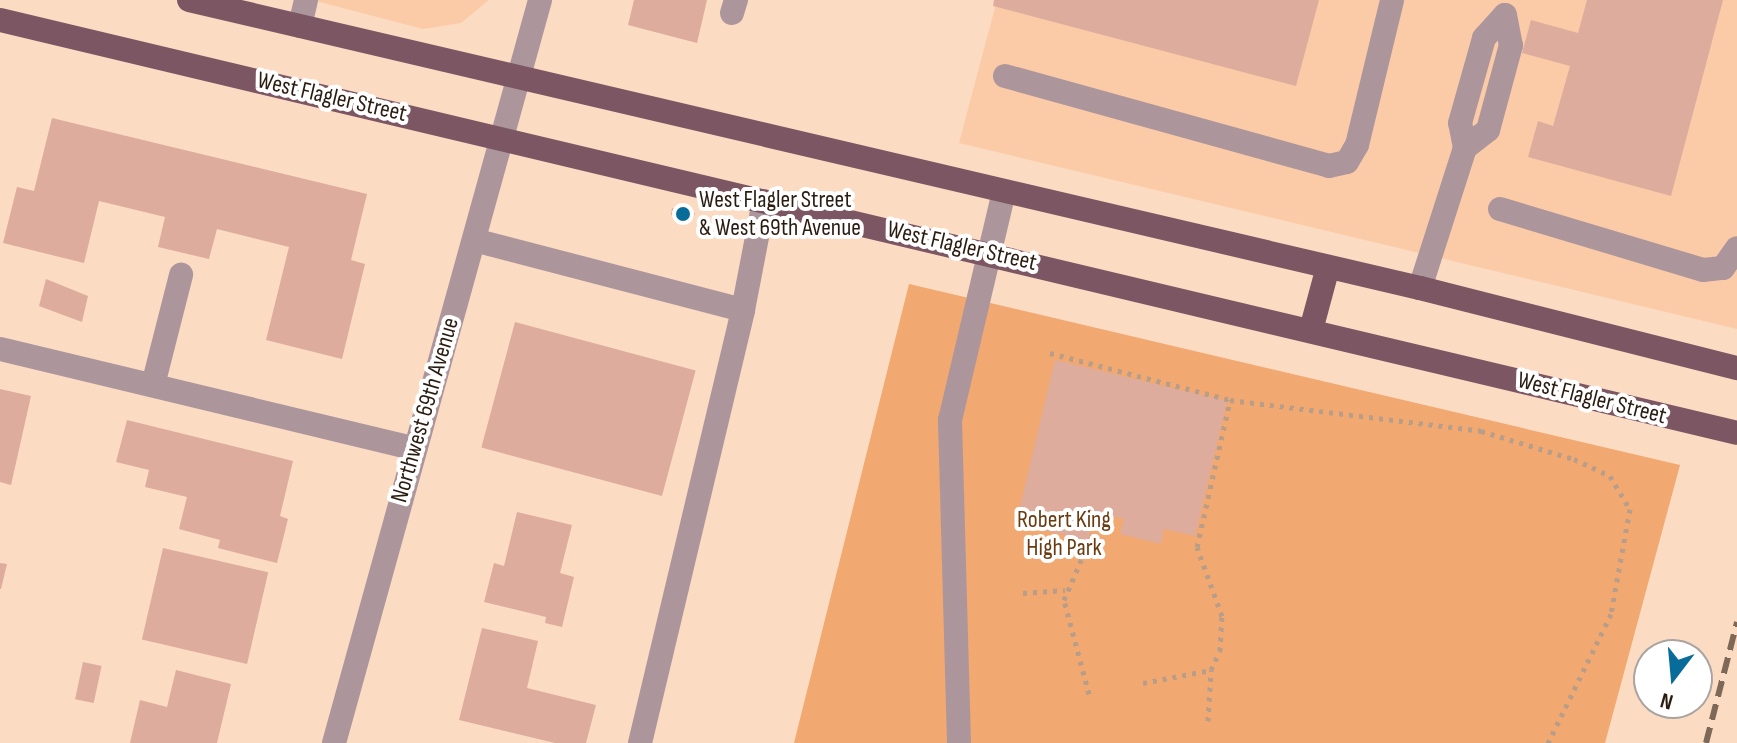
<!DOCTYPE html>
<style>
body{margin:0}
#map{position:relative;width:1737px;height:743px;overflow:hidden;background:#fcdbc3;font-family:"Sofia Sans Condensed",sans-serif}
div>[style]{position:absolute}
.built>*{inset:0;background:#fbcba8}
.green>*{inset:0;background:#f1a871}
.building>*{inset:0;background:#ddac9d;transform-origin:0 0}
.path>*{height:5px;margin-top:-2.5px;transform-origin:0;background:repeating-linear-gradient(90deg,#b89d89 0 4px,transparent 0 10px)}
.minor>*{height:24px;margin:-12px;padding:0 12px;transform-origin:12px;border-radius:12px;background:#ac969c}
.major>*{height:24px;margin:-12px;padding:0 12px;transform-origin:12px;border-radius:12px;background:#7c5663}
.rail>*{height:6px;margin-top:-3px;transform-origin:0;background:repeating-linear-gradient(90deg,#7e6858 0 16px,transparent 0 24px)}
.dots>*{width:22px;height:22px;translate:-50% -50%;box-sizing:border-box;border:4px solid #fff;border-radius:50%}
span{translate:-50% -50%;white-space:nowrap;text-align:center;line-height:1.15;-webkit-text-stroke:8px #fff;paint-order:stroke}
.street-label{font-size:24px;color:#2b1c11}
.poi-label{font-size:24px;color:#2b1c11}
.left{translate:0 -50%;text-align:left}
.park-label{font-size:24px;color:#6a3b11}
.north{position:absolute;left:1633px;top:639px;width:80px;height:80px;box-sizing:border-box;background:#fff;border:2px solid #aaa4a0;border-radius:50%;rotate:196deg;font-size:22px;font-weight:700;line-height:32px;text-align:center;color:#2b1c11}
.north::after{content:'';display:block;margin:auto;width:28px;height:36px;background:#086c9a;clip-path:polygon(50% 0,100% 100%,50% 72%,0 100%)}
</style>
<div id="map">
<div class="built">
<div style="clip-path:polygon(312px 0,489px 0,461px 23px,423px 29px)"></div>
<div style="clip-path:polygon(997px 0,1737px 0,1737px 329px,959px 143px)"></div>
</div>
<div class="green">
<div style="clip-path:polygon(909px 284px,1680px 465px,1605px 743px,794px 743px)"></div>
</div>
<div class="building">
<div style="clip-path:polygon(634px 0,707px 0,697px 43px,628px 25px)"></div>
<div style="clip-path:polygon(994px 0,1319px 0,1296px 86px,993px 6px)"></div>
<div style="clip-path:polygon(1587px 0,1723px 0,1671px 196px,1528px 157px,1538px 121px,1553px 126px,1570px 66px,1522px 53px,1531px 20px,1578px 33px)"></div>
<div style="clip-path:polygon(52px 118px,367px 194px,351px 260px,365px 264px,342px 359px,266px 340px,289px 247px,217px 229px,209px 259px,158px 247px,165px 217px,99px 201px,84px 263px,3px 243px,17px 187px,34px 191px)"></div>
<div style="clip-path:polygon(672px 208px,695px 213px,693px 219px,671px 215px)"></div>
<div style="clip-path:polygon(46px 279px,88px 296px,82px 322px,39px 306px)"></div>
<div style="left:515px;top:322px;width:187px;height:130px;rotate:15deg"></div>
<div style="clip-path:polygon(1055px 360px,1227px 401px,1195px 536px,1164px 529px,1161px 544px,1120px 534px,1124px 519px,1095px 512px,1088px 541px,1016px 523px)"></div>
<div style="clip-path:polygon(0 389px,31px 396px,11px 485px,0 482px)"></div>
<div style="clip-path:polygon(127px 420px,293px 461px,280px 516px,288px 519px,277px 563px,218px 548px,220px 540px,179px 529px,187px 497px,145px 487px,149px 470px,116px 462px)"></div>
<div style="clip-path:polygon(517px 512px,572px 525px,560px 573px,574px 577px,562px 627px,545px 623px,546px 617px,484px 602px,494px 563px,504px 566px)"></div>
<div style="left:163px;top:548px;width:108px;height:94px;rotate:13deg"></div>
<div style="clip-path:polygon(0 563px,7px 564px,1px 589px,0 589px)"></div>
<div style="clip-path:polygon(482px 628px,538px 641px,527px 688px,596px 705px,586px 743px,555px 743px,459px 720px)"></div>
<div style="left:83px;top:662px;width:19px;height:38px;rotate:12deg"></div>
<div style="clip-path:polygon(176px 670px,231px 684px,217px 743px,130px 743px,140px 700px,167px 707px)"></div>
</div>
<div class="path">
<div style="left:1050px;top:353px;width:186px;rotate:14.6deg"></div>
<div style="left:1230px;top:400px;width:253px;rotate:7deg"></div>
<div style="left:1481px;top:431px;width:97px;rotate:16.8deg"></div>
<div style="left:1574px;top:459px;width:40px;rotate:25deg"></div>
<div style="left:1610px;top:476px;width:39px;rotate:59deg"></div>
<div style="left:1630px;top:509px;width:107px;rotate:100.3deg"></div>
<div style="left:1611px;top:614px;width:144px;rotate:116deg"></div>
<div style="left:1023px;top:593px;width:42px;rotate:-4.1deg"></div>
<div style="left:1143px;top:683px;width:69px;rotate:-10.8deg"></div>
<div style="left:1211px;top:670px;width:21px;rotate:-65deg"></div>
<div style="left:1220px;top:651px;width:35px;rotate:-87deg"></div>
<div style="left:1222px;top:616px;width:73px;rotate:-109.9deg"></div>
<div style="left:1197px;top:547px;width:151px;rotate:-77.3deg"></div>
<div style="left:1089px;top:694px;width:97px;rotate:-104.9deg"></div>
<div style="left:1064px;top:600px;width:71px;rotate:-66.7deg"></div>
<div style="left:1208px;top:721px;width:51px;rotate:-86.6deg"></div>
</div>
<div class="minor">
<div style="left:732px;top:13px;width:14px;rotate:-73deg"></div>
<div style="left:1505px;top:15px;width:31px;rotate:79deg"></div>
<div style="left:1511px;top:45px;width:88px;rotate:105.1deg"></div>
<div style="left:1488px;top:130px;width:29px;rotate:142deg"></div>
<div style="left:1465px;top:148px;width:25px;rotate:-101deg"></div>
<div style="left:1460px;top:123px;width:88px;rotate:-74.2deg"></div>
<div style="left:1484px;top:38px;width:31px;rotate:-48deg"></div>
<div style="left:300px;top:26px;width:27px;rotate:-77deg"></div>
<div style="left:1005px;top:76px;width:336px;rotate:15.5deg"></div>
<div style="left:1329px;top:166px;width:18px;rotate:-13deg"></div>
<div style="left:1347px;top:162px;width:20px;rotate:-60deg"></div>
<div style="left:1357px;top:145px;width:149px;rotate:-76.4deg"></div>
<div style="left:1500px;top:209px;width:212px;rotate:16.7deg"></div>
<div style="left:1703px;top:270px;width:20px;rotate:-6deg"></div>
<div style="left:1723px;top:268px;width:24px;rotate:-55deg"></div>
<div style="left:474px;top:240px;width:278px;rotate:14.6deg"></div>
<div style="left:743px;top:310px;width:111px;rotate:-79.1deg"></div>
<div style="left:1420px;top:288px;width:147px;rotate:-72.2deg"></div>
<div style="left:0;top:349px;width:425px;rotate:13.5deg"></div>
<div style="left:153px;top:385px;width:114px;rotate:-75.7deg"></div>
<div style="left:334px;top:743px;width:771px;rotate:-74.5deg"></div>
<div style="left:640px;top:743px;width:445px;rotate:-76.6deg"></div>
<div style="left:959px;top:743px;width:323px;rotate:-91.6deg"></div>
<div style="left:950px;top:420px;width:234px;rotate:-76.7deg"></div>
</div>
<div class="major">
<div style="left:189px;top:0;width:1264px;rotate:13.17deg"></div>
<div style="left:1420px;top:288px;width:327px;rotate:14.2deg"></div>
<div style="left:0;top:20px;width:1785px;rotate:13.37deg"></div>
<div style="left:1311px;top:330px;width:65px;rotate:-74.9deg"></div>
</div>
<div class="rail">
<div style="left:1706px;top:743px;width:125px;rotate:-75.6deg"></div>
</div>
<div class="dots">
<div style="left:683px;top:214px;background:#086c9a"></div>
</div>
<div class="street-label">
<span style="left:332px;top:97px;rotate:13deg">West Flagler Street</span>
<span style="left:962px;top:246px;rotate:13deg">West Flagler Street</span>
<span style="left:1592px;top:398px;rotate:14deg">West Flagler Street</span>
<span style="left:425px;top:410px;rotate:-74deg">Northwest 69th Avenue</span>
</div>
<div class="poi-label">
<span class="left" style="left:699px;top:214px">West Flagler Street<br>&amp; West 69th Avenue</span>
</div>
<div class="park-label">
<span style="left:1064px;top:534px">Robert King<br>High Park</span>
</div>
<div class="north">N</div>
</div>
